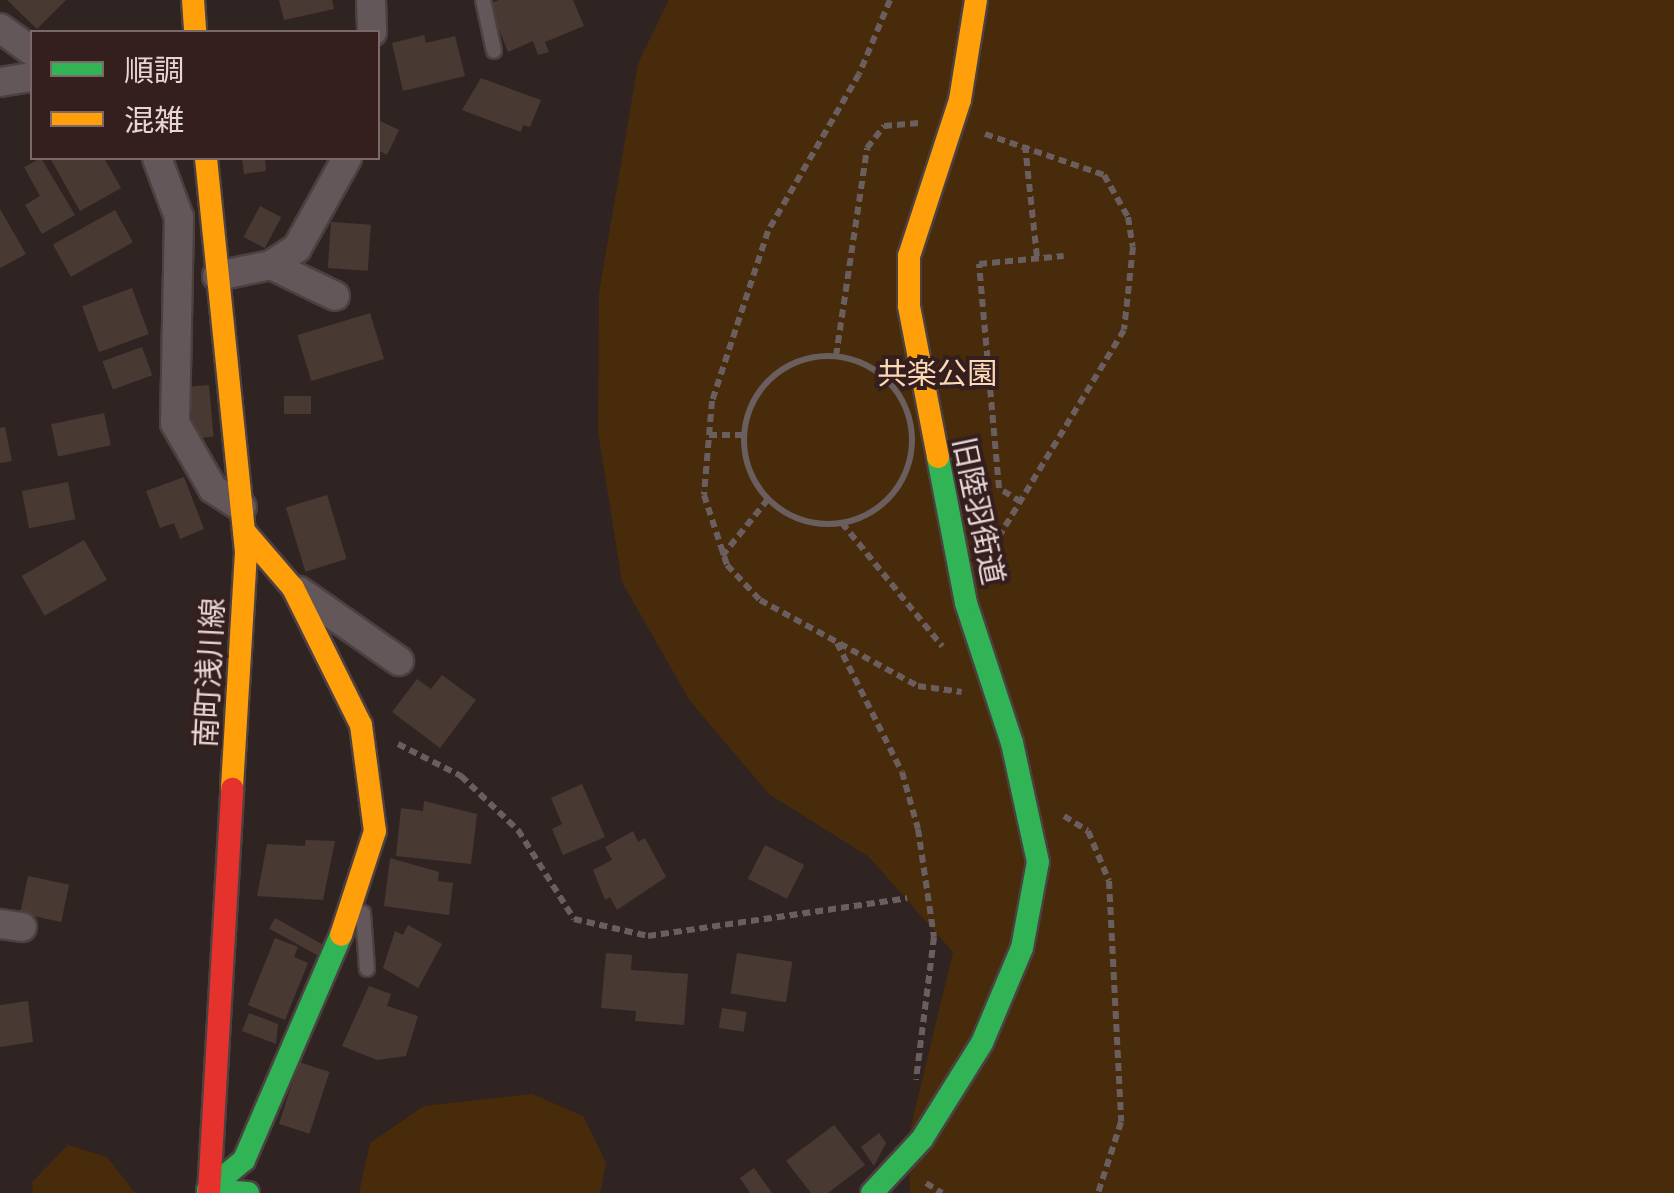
<!DOCTYPE html>
<meta charset="utf-8">
<style>
body{margin:0}
#map{position:relative;width:1674px;height:1193px;overflow:hidden;background:#302423;font-family:Jost,"Noto Sans JP",sans-serif}
div>[style]{position:absolute}
.green>*{inset:0;background:#472b0a}
.building>*{inset:0;background:#493933;transform-origin:0 0}
.path>*{height:6px;margin-top:-3px;transform-origin:0;background:repeating-linear-gradient(90deg,#6a5e5f 0 8px,transparent 0 13px)}
.path>.ring{margin:-3px;padding:0;box-sizing:content-box;background:none;border:6px solid #6a5e5f;border-radius:50%}
.roads{filter:drop-shadow(2px 0 #4c4140) drop-shadow(-2px 0 #4c4140) drop-shadow(0 2px #4c4140) drop-shadow(0 -2px #4c4140)}
.lane>*{height:14px;margin:-7px;padding:0 7px;transform-origin:7px;border-radius:7px;background:#64575a}
.street>*{height:28px;margin:-14px;padding:0 14px;transform-origin:14px;border-radius:14px;background:#64575a}
.fast>*{height:22px;margin:-11px;padding:0 11px;transform-origin:11px;border-radius:11px;background:#30b455}
.slow>*{height:22px;margin:-11px;padding:0 11px;transform-origin:11px;border-radius:11px;background:#ff9f0a}
.jam>*{height:22px;margin:-11px;padding:0 11px;transform-origin:11px;border-radius:11px;background:#e5322d}
span{translate:-50% -50%;white-space:nowrap;text-align:center;line-height:1.15;-webkit-text-stroke:8px #351f1e;paint-order:stroke}
.park-label{font-size:30px;color:#fbd8b6}
.street-label{font-size:30px;color:#e6d6d5}
.legend{position:absolute;left:30px;top:30px;width:350px;height:130px;box-sizing:border-box;background:#351f1e;border:2px solid #7c6867;margin:0;padding:12px 18px;list-style:none;font-size:30px;color:#e6d6d5}
.legend li{display:flex;align-items:center;gap:20px;height:50px}
.legend b{width:50px;border:2px solid #7c6867}
</style>
<div id="map">
<div class="green">
<div style="clip-path:polygon(669px 0,1674px 0,1674px 1193px,910px 1193px,908px 1139px,953px 952px,869px 857px,769px 794px,690px 701px,622px 582px,598px 432px,599px 293px,638px 63px)"></div>
<div style="clip-path:polygon(532px 1094px,583px 1116px,606px 1163px,600px 1193px,359px 1193px,370px 1143px,424px 1106px)"></div>
<div style="clip-path:polygon(68px 1145px,107px 1157px,135px 1193px,33px 1193px,32px 1182px)"></div>
</div>
<div class="building">
<div style="clip-path:polygon(7px 0,66px 0,37px 29px)"></div>
<div style="clip-path:polygon(279px 0,332px 0,334px 9px,284px 20px)"></div>
<div style="clip-path:polygon(499px 0,573px 0,584px 26px,545px 42px,549px 52px,538px 55px,533px 41px,508px 52px,489px 4px)"></div>
<div style="clip-path:polygon(424px 35px,426px 43px,455px 36px,465px 76px,403px 91px,392px 43px)"></div>
<div style="clip-path:polygon(481px 78px,541px 100px,530px 127px,523px 125px,521px 132px,462px 110px)"></div>
<div style="clip-path:polygon(378px 120px,399px 130px,387px 155px,378px 150px)"></div>
<div style="clip-path:polygon(41px 158px,75px 215px,42px 234px,25px 205px,40px 196px,24px 167px)"></div>
<div style="clip-path:polygon(50px 158px,104px 158px,121px 188px,80px 211px)"></div>
<div style="clip-path:polygon(242px 158px,265px 158px,266px 171px,244px 174px)"></div>
<div style="left:260px;top:206px;width:24px;height:35px;rotate:28deg"></div>
<div style="clip-path:polygon(0 209px,26px 254px,0 268px)"></div>
<div style="left:115px;top:210px;width:37px;height:71px;rotate:61deg"></div>
<div style="left:331px;top:222px;width:40px;height:46px;rotate:4deg"></div>
<div style="left:132px;top:288px;width:49px;height:53px;rotate:70deg"></div>
<div style="left:370px;top:313px;width:48px;height:76px;rotate:73deg"></div>
<div style="left:142px;top:347px;width:30px;height:42px;rotate:70deg"></div>
<div style="left:209px;top:385px;width:52px;height:20px;rotate:85deg"></div>
<div style="left:284px;top:396px;width:27px;height:18px"></div>
<div style="left:104px;top:413px;width:33px;height:54px;rotate:78deg"></div>
<div style="clip-path:polygon(5px 427px,12px 461px,0 463px,0 428px)"></div>
<div style="clip-path:polygon(184px 477px,204px 529px,180px 539px,174px 523px,160px 528px,146px 491px)"></div>
<div style="left:68px;top:482px;width:38px;height:47px;rotate:79deg"></div>
<div style="left:327px;top:495px;width:67px;height:43px;rotate:73deg"></div>
<div style="left:84px;top:540px;width:46px;height:72px;rotate:60deg"></div>
<div style="clip-path:polygon(442px 675px,476px 700px,440px 748px,392px 712px,417px 679px,431px 689px)"></div>
<div style="clip-path:polygon(582px 784px,605px 837px,563px 855px,552px 829px,562px 824px,551px 798px)"></div>
<div style="clip-path:polygon(424px 801px,477px 814px,471px 864px,396px 856px,401px 808px,423px 811px)"></div>
<div style="clip-path:polygon(633px 831px,638px 842px,645px 838px,666px 877px,617px 910px,610px 897px,605px 900px,593px 870px,612px 860px,605px 847px)"></div>
<div style="clip-path:polygon(306px 840px,335px 841px,323px 900px,257px 896px,267px 844px,305px 846px)"></div>
<div style="left:765px;top:845px;width:44px;height:38px;rotate:27deg"></div>
<div style="clip-path:polygon(390px 858px,439px 872px,438px 881px,453px 883px,449px 915px,384px 906px)"></div>
<div style="left:28px;top:876px;width:42px;height:38px;rotate:12deg"></div>
<div style="left:275px;top:918px;width:55px;height:12px;rotate:29deg"></div>
<div style="clip-path:polygon(408px 925px,442px 944px,418px 988px,383px 968px,395px 931px,403px 935px)"></div>
<div style="clip-path:polygon(275px 938px,298px 947px,294px 957px,308px 963px,285px 1020px,248px 1005px)"></div>
<div style="clip-path:polygon(606px 953px,632px 955px,631px 970px,688px 974px,684px 1025px,635px 1021px,636px 1011px,601px 1008px)"></div>
<div style="left:737px;top:953px;width:56px;height:41px;rotate:9deg"></div>
<div style="clip-path:polygon(369px 986px,391px 994px,387px 1006px,418px 1016px,406px 1056px,377px 1060px,342px 1046px)"></div>
<div style="clip-path:polygon(28px 1001px,33px 1042px,0 1047px,0 1005px)"></div>
<div style="left:722px;top:1008px;width:25px;height:20px;rotate:9deg"></div>
<div style="clip-path:polygon(249px 1013px,278px 1024px,276px 1044px,242px 1031px)"></div>
<div style="left:299px;top:1062px;width:32px;height:65px;rotate:18deg"></div>
<div style="clip-path:polygon(834px 1125px,865px 1165px,828px 1193px,811px 1193px,786px 1161px)"></div>
<div style="clip-path:polygon(879px 1133px,886px 1143px,874px 1166px,861px 1147px)"></div>
<div style="clip-path:polygon(754px 1168px,772px 1193px,750px 1193px,740px 1178px)"></div>
</div>
<div class="path">
<div style="left:890px;top:0;width:80px;rotate:112.7deg"></div>
<div style="left:859px;top:74px;width:181px;rotate:120.1deg"></div>
<div style="left:768px;top:231px;width:179px;rotate:108.2deg"></div>
<div style="left:712px;top:401px;width:94px;rotate:94.9deg"></div>
<div style="left:704px;top:495px;width:74px;rotate:71.8deg"></div>
<div style="left:727px;top:565px;width:48px;rotate:46.7deg"></div>
<div style="left:760px;top:600px;width:180px;rotate:28.6deg"></div>
<div style="left:918px;top:686px;width:44px;rotate:7.8deg"></div>
<div style="left:985px;top:134px;width:126px;rotate:19deg"></div>
<div style="left:1104px;top:175px;width:48px;rotate:60.3deg"></div>
<div style="left:1128px;top:217px;width:30px;rotate:81deg"></div>
<div style="left:1133px;top:247px;width:83px;rotate:96.2deg"></div>
<div style="left:1124px;top:330px;width:258px;rotate:121.2deg"></div>
<div style="left:1025px;top:145px;width:114px;rotate:83.9deg"></div>
<div style="left:836px;top:356px;width:210px;rotate:-81.5deg"></div>
<div style="left:867px;top:148px;width:28px;rotate:-52deg"></div>
<div style="left:884px;top:126px;width:35px;rotate:-5deg"></div>
<div class="ring" style="left:744px;top:356px;width:162px;height:162px"></div>
<div style="left:709px;top:435px;width:36px"></div>
<div style="left:1021px;top:502px;width:26px;rotate:-148deg"></div>
<div style="left:999px;top:488px;width:225px;rotate:-95.1deg"></div>
<div style="left:979px;top:264px;width:85px;rotate:-5.4deg"></div>
<div style="left:842px;top:523px;width:159px;rotate:50.9deg"></div>
<div style="left:722px;top:556px;width:75px;rotate:-51deg"></div>
<div style="left:837px;top:643px;width:144px;rotate:63.3deg"></div>
<div style="left:902px;top:772px;width:59px;rotate:74.3deg"></div>
<div style="left:918px;top:829px;width:109px;rotate:81.6deg"></div>
<div style="left:934px;top:937px;width:144px;rotate:97.2deg"></div>
<div style="left:398px;top:744px;width:71px;rotate:26.9deg"></div>
<div style="left:461px;top:776px;width:79px;rotate:43.5deg"></div>
<div style="left:518px;top:830px;width:105px;rotate:57.8deg"></div>
<div style="left:574px;top:919px;width:76px;rotate:12.9deg"></div>
<div style="left:648px;top:936px;width:262px;rotate:-8.3deg"></div>
<div style="left:1064px;top:816px;width:28px;rotate:32deg"></div>
<div style="left:1088px;top:831px;width:54px;rotate:67.2deg"></div>
<div style="left:1109px;top:881px;width:241px;rotate:87.1deg"></div>
<div style="left:1121px;top:1122px;width:75px;rotate:107.9deg"></div>
<div style="left:926px;top:1183px;width:19px;rotate:32deg"></div>
</div>
<div class="roads">
<div class="lane">
<div style="left:483px;top:0;width:52px;rotate:77.8deg"></div>
<div style="left:363px;top:913px;width:56px;rotate:85.9deg"></div>
</div>
<div class="street">
<div style="left:371px;top:0;width:32px;rotate:88deg"></div>
<div style="left:0;top:28px;width:39px;rotate:36deg"></div>
<div style="left:0;top:82px;width:32px;rotate:-9deg"></div>
<div style="left:157px;top:158px;width:63px;rotate:69.6deg"></div>
<div style="left:179px;top:217px;width:206px;rotate:91.1deg"></div>
<div style="left:175px;top:423px;width:76px;rotate:60.1deg"></div>
<div style="left:213px;top:489px;width:34px;rotate:32deg"></div>
<div style="left:271px;top:265px;width:71px;rotate:25.8deg"></div>
<div style="left:217px;top:276px;width:55px;rotate:-11.5deg"></div>
<div style="left:271px;top:265px;width:31px;rotate:-33deg"></div>
<div style="left:297px;top:248px;width:103px;rotate:-60.9deg"></div>
<div style="left:299px;top:591px;width:122px;rotate:35deg"></div>
<div style="left:0;top:924px;width:22px;rotate:8deg"></div>
</div>
<div class="fast">
<div style="left:248px;top:1193px;width:40px;rotate:-175.7deg"></div>
<div style="left:208px;top:1190px;width:47px;rotate:-39.8deg"></div>
<div style="left:244px;top:1160px;width:245px;rotate:-66.7deg"></div>
<div style="left:872px;top:1193px;width:74px;rotate:-47.2deg"></div>
<div style="left:922px;top:1139px;width:113px;rotate:-58deg"></div>
<div style="left:982px;top:1043px;width:103px;rotate:-67.2deg"></div>
<div style="left:1022px;top:948px;width:87px;rotate:-79.5deg"></div>
<div style="left:1038px;top:862px;width:122px;rotate:-102.3deg"></div>
<div style="left:1012px;top:743px;width:147px;rotate:-108.2deg"></div>
<div style="left:966px;top:603px;width:149px;rotate:-100.9deg"></div>
</div>
<div class="slow">
<div style="left:193px;top:0;width:32px;rotate:86deg"></div>
<div style="left:206px;top:158px;width:396px;rotate:84.2deg"></div>
<div style="left:246px;top:552px;width:237px;rotate:93.4deg"></div>
<div style="left:938px;top:457px;width:154px;rotate:-100.9deg"></div>
<div style="left:909px;top:306px;width:50px;rotate:-90deg"></div>
<div style="left:909px;top:256px;width:164px;rotate:-71.9deg"></div>
<div style="left:960px;top:100px;width:101px;rotate:-80.9deg"></div>
<div style="left:244px;top:531px;width:75px;rotate:49.3deg"></div>
<div style="left:293px;top:588px;width:153px;rotate:63.6deg"></div>
<div style="left:361px;top:725px;width:107px;rotate:82.5deg"></div>
<div style="left:375px;top:831px;width:109px;rotate:108.1deg"></div>
</div>
<div class="jam">
<div style="left:209px;top:1193px;width:405px;rotate:-86.7deg"></div>
</div>
</div>
<div class="park-label">
<span style="left:937px;top:374px">共楽公園</span>
</div>
<div class="street-label">
<span style="left:978px;top:511px;rotate:78deg">旧陸羽街道</span>
<span style="left:210px;top:673px;rotate:-87deg">南町浅川線</span>
</div>
<ul class="legend">
<li><b style="height:12px;background:#30b455"></b>順調</li>
<li><b style="height:12px;background:#ff9f0a"></b>混雑</li>
</ul>
</div>
